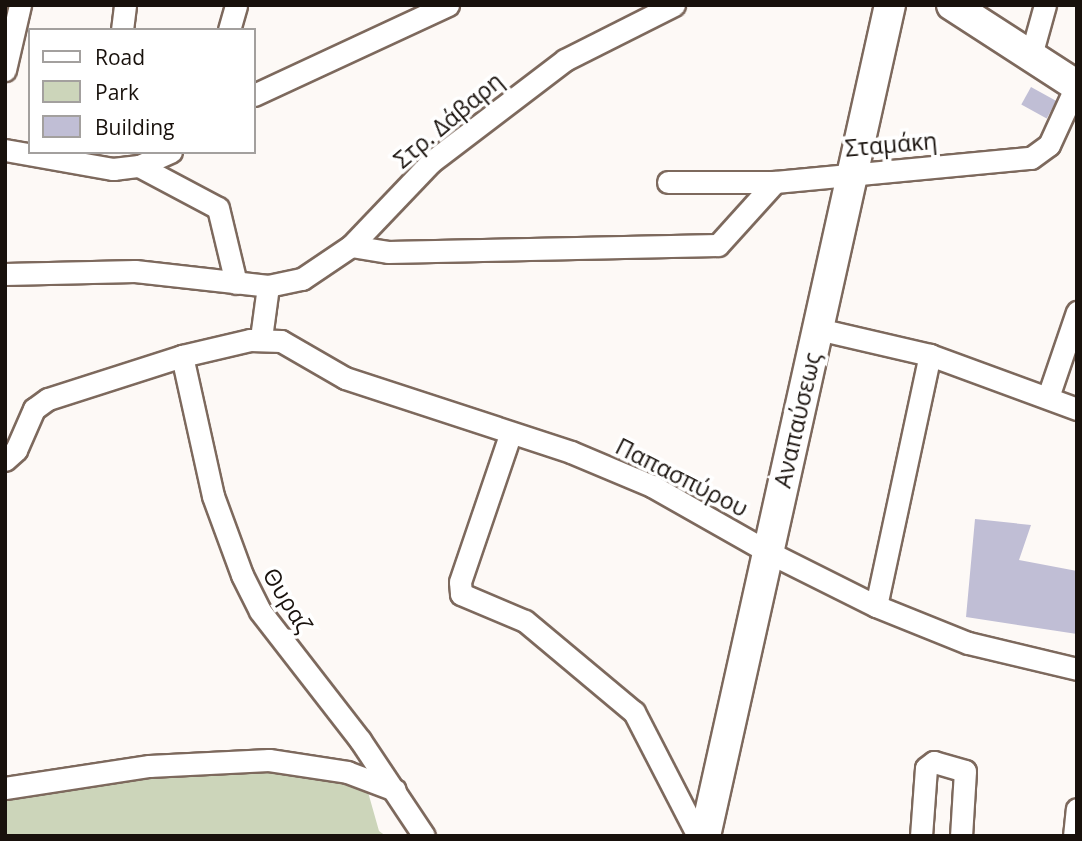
<!DOCTYPE html>
<meta charset="utf-8">
<style>
body{margin:0}
#map{position:relative;width:1082px;height:841px;overflow:hidden;background:#fdf9f6;font-family:"Open Sans",sans-serif}
div>[style]{position:absolute}
.green>*{inset:0;background:#ccd5ba}
.building>*{inset:0;background:#c0bed5;transform-origin:0 0}
.roads{filter:drop-shadow(2px 0 #7d695d) drop-shadow(-2px 0 #7d695d) drop-shadow(0 2px #7d695d) drop-shadow(0 -2px #7d695d)}
.street>*{height:21px;margin:-10.5px;padding:0 10.5px;transform-origin:10.5px;border-radius:10.5px;background:#fff}
.secondary>*{height:30px;margin:-15px;padding:0 15px;transform-origin:15px;border-radius:15px;background:#fff}
span{translate:-50% -50%;white-space:nowrap;text-align:center;line-height:1.15;-webkit-text-stroke:7px #fff;paint-order:stroke}
.street-label{font-size:23px;color:#18110c}
.frame{position:absolute;inset:0;border:7px solid #18110c;pointer-events:none}
.legend{position:absolute;left:28px;top:28px;width:228px;height:126px;box-sizing:border-box;background:#fff;border:2px solid #a3a09e;margin:0;padding:9px 12px;list-style:none;font-size:21px;color:#18110c}
.legend li{display:flex;align-items:center;gap:14px;height:35px}
.legend b{width:35px;border:2px solid #a3a09e}
</style>
<div id="map">
<div class="green">
<div style="clip-path:polygon(270px 767px,366px 785px,379px 831px,386px 836px,5px 836px,5px 795px,155px 772px)"></div>
</div>
<div class="building">
<div style="left:1031px;top:87px;width:29px;height:20px;rotate:29deg"></div>
<div style="clip-path:polygon(975px 519px,1031px 525px,1019px 560px,1077px 571px,1077px 634px,966px 617px)"></div>
</div>
<div class="roads">
<div class="street">
<div style="left:122px;top:30px;width:25px;rotate:-83deg"></div>
<div style="left:229px;top:30px;width:26px;rotate:-74deg"></div>
<div style="left:1030px;top:59px;width:56px;rotate:-74.5deg"></div>
<div style="left:5px;top:70px;width:67px;rotate:-77deg"></div>
<div style="left:254px;top:95px;width:214px;rotate:-24.9deg"></div>
<div style="left:5px;top:150px;width:110px;rotate:10deg"></div>
<div style="left:113px;top:169px;width:26px;rotate:-7deg"></div>
<div style="left:139px;top:166px;width:35px;rotate:-24deg"></div>
<div style="left:139px;top:166px;width:89px;rotate:28deg"></div>
<div style="left:218px;top:208px;width:77px;rotate:76.5deg"></div>
<div style="left:668px;top:182px;width:107px"></div>
<div style="left:775px;top:182px;width:257px;rotate:-5.4deg"></div>
<div style="left:1031px;top:158px;width:22px;rotate:-36deg"></div>
<div style="left:1049px;top:145px;width:65px;rotate:-65.4deg"></div>
<div style="left:351px;top:246px;width:37px;rotate:9deg"></div>
<div style="left:388px;top:252px;width:330px;rotate:-1.2deg"></div>
<div style="left:718px;top:245px;width:85px;rotate:-47.9deg"></div>
<div style="left:5px;top:274px;width:130px;rotate:-1.3deg"></div>
<div style="left:135px;top:271px;width:134px;rotate:6.4deg"></div>
<div style="left:268px;top:286px;width:35px;rotate:-12deg"></div>
<div style="left:302px;top:279px;width:59px;rotate:-34deg"></div>
<div style="left:351px;top:246px;width:116px;rotate:-46.4deg"></div>
<div style="left:431px;top:162px;width:168px;rotate:-37.3deg"></div>
<div style="left:565px;top:60px;width:122px;rotate:-26.8deg"></div>
<div style="left:818px;top:329px;width:115px;rotate:13.1deg"></div>
<div style="left:930px;top:355px;width:157px;rotate:20.2deg"></div>
<div style="left:261px;top:338px;width:52px;rotate:-82.3deg"></div>
<div style="left:182px;top:356px;width:143px;rotate:77.5deg"></div>
<div style="left:213px;top:496px;width:84px;rotate:69.8deg"></div>
<div style="left:242px;top:575px;width:40px;rotate:63.4deg"></div>
<div style="left:260px;top:611px;width:163px;rotate:52.2deg"></div>
<div style="left:360px;top:740px;width:115px;rotate:56.3deg"></div>
<div style="left:1048px;top:397px;width:90px;rotate:-71.2deg"></div>
<div style="left:510px;top:435px;width:155px;rotate:108.8deg"></div>
<div style="left:460px;top:582px;width:12px;rotate:85deg"></div>
<div style="left:461px;top:594px;width:69px;rotate:22.9deg"></div>
<div style="left:525px;top:621px;width:142px;rotate:39.9deg"></div>
<div style="left:634px;top:712px;width:140px;rotate:62.7deg"></div>
<div style="left:5px;top:460px;width:15px;rotate:-42deg"></div>
<div style="left:16px;top:450px;width:45px;rotate:-66.3deg"></div>
<div style="left:34px;top:409px;width:17px;rotate:-36deg"></div>
<div style="left:48px;top:399px;width:141px;rotate:-17.8deg"></div>
<div style="left:182px;top:356px;width:70px;rotate:-13.2deg"></div>
<div style="left:250px;top:340px;width:31px;rotate:2deg"></div>
<div style="left:281px;top:341px;width:74px;rotate:30deg"></div>
<div style="left:345px;top:378px;width:238px;rotate:18.1deg"></div>
<div style="left:571px;top:452px;width:88px;rotate:22.8deg"></div>
<div style="left:652px;top:486px;width:133px;rotate:29.6deg"></div>
<div style="left:768px;top:552px;width:121px;rotate:26.6deg"></div>
<div style="left:876px;top:606px;width:99px;rotate:21.9deg"></div>
<div style="left:968px;top:643px;width:112px;rotate:13.4deg"></div>
<div style="left:876px;top:606px;width:257px;rotate:-77.9deg"></div>
<div style="left:5px;top:788px;width:146px;rotate:-8.7deg"></div>
<div style="left:149px;top:766px;width:120px;rotate:-2.9deg"></div>
<div style="left:269px;top:760px;width:79px;rotate:8.7deg"></div>
<div style="left:347px;top:772px;width:51px;rotate:20.6deg"></div>
<div style="left:921px;top:836px;width:68px;rotate:-85.8deg"></div>
<div style="left:926px;top:768px;width:10px;rotate:-37deg"></div>
<div style="left:934px;top:762px;width:32px;rotate:16deg"></div>
<div style="left:965px;top:771px;width:65px;rotate:93.5deg"></div>
<div style="left:1074px;top:836px;width:27px;rotate:-84deg"></div>
</div>
<div class="secondary">
<div style="left:952px;top:5px;width:149px;rotate:32.9deg"></div>
<div style="left:705px;top:836px;width:851px;rotate:-77.45deg"></div>
</div>
</div>
<div class="street-label">
<span style="left:448px;top:120px;rotate:-40deg">Στρ. Δάβαρη</span>
<span style="left:891px;top:144px;rotate:-5deg">Σταμάκη</span>
<span style="left:797px;top:420px;rotate:-77deg">Αναπαύσεως</span>
<span style="left:682px;top:477px;rotate:27deg">Παπασπύρου</span>
<span style="left:288px;top:600px;rotate:58deg">Θυραζ</span>
</div>
<div class="frame"></div>
<ul class="legend">
<li><b style="height:9px;background:#fff"></b>Road</li>
<li><b style="height:19px;background:#ccd5ba"></b>Park</li>
<li><b style="height:19px;background:#c0bed5"></b>Building</li>
</ul>
</div>
